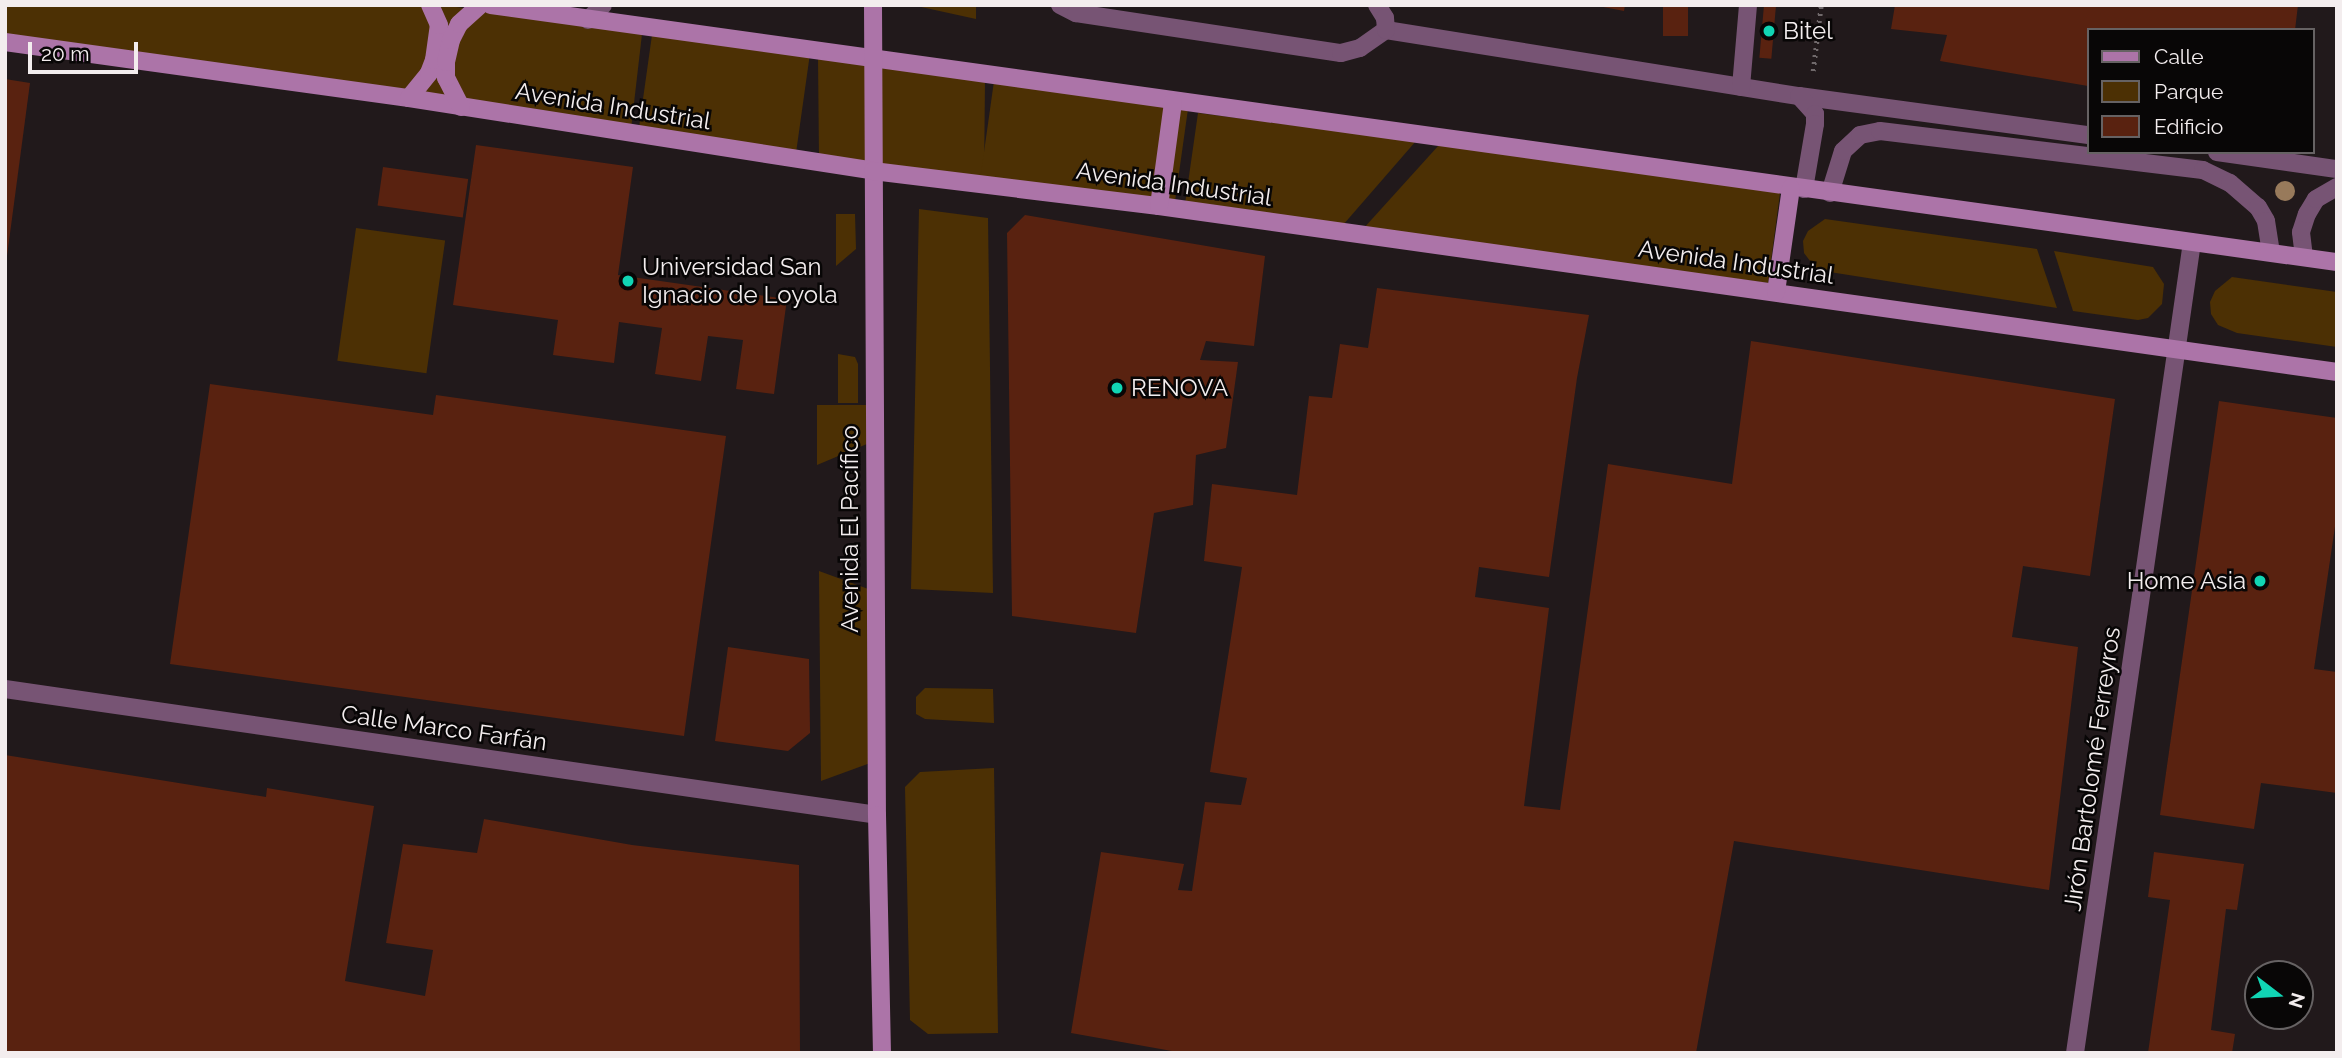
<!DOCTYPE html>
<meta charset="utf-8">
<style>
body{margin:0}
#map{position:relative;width:2342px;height:1058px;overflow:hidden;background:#21191b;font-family:Raleway,sans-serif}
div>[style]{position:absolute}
.green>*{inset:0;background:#4c3004;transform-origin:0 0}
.building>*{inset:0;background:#592210;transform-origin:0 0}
.path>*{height:4.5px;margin-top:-2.25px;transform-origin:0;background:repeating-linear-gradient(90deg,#70696b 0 2px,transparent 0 7px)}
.lane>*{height:18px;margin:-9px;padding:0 9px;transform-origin:9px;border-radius:9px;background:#775474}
.street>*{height:18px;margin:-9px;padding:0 9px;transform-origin:9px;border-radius:9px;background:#775474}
.secondary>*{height:18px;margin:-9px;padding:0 9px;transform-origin:9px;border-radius:9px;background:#ac74a8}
.trees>*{width:20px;height:20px;margin:-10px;border-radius:50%;background:#987a5b}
.dots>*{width:19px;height:19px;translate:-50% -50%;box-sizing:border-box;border:4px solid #080606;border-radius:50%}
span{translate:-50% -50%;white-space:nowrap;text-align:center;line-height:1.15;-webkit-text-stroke:5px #080606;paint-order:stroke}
.poi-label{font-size:24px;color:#f3edee}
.left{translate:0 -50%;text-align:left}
.right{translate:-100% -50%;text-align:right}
.street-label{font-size:24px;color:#f3edee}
.frame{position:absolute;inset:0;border:7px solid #f3edee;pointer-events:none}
.legend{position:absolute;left:2087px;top:28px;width:228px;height:126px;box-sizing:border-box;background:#080606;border:2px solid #666263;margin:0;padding:9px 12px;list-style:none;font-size:21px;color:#f3edee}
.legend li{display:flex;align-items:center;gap:14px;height:35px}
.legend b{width:35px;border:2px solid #666263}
.north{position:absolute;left:2244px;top:960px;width:70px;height:70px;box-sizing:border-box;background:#080606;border:2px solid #666263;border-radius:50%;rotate:107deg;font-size:19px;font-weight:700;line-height:28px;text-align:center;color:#f3edee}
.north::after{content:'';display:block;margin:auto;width:24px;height:32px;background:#11d5b4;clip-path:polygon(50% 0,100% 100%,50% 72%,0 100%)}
.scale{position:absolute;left:28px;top:42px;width:110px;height:32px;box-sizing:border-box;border:4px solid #f3edee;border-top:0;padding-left:9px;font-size:21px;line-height:24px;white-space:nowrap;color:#f3edee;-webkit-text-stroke:5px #080606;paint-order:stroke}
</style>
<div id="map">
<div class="green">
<div style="clip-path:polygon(5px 5px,443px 5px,642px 34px,631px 129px,5px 40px)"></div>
<div style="clip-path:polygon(912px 5px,976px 5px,976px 19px)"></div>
<div style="left:652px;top:35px;width:159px;height:96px;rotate:8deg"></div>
<div style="clip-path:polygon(818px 57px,869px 64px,868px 165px,819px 159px)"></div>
<div style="clip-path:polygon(878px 64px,985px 79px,984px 180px,876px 168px)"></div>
<div style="left:994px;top:81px;width:196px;height:100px;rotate:8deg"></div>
<div style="clip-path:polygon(1198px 113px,1416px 141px,1343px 225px,1185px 204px)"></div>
<div style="clip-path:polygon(1439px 145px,1780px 193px,1768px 283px,1363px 229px)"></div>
<div style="clip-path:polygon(919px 209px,988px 218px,993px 593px,911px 589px)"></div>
<div style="clip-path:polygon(836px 214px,855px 214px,856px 249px,836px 266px)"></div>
<div style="clip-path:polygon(1825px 219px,2037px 249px,2057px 308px,1817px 270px,1804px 253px,1803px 241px,1808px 231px)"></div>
<div style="left:356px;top:228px;width:90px;height:134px;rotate:8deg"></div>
<div style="clip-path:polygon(2054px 251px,2153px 267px,2164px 284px,2162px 304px,2148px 318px,2138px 320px,2073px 311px)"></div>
<div style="clip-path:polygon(2232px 277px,2337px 292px,2337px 347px,2237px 333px,2218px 325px,2211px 314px,2210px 302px,2215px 291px)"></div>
<div style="clip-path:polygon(838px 354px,855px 357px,858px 364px,858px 403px,838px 403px)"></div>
<div style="clip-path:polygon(817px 405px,874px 405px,874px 441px,817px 465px)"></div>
<div style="clip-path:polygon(819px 571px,871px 590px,873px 762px,821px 781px)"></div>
<div style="clip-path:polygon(925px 688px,993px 689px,994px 723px,925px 719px,916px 714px,916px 697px)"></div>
<div style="clip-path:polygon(994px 768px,998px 1033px,928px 1034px,910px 1020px,905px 787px,920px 772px)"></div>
</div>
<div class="building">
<div style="clip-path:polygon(1593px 5px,1625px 5px,1624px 11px)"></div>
<div style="left:1663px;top:5px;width:25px;height:31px"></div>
<div style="left:1764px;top:5px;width:12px;height:53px;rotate:5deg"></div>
<div style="clip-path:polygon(1895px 5px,2298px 5px,2295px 30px,2088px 30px,2088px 86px,1940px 61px,1947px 35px,1891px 29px)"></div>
<div style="clip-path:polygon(5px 79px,30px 83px,7px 256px,5px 256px)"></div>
<div style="clip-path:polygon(476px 145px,633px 167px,618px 275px,787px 299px,774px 394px,736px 389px,743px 340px,708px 336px,701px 381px,655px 374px,662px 328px,619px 322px,614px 363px,553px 355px,558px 320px,453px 305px)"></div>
<div style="left:383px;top:167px;width:86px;height:39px;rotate:8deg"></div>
<div style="clip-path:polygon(1025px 215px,1265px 256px,1254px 346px,1206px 341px,1200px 360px,1238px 362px,1226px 448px,1196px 455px,1193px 505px,1154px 513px,1136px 633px,1012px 616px,1007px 233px)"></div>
<div style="clip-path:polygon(1377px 288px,1589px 315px,1577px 378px,1549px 577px,1479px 567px,1475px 597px,1549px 608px,1524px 806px,1560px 810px,1608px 464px,1732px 484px,1751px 341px,2115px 399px,2090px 576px,2023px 566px,2012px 637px,2078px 647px,2049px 890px,1734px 841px,1696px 1053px,1183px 1053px,1071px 1033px,1101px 852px,1184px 864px,1178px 890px,1192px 891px,1205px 802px,1241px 805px,1247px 778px,1210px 772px,1242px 567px,1204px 561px,1212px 484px,1297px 495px,1309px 396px,1332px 398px,1340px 344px,1368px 348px)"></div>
<div style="clip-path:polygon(210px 384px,433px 415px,436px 395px,726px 436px,684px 736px,170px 664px)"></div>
<div style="clip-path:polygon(2219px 401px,2337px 418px,2337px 513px,2314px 669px,2337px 672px,2337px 793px,2261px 783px,2254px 829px,2160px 815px)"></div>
<div style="clip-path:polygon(728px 647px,809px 659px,810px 733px,788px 751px,715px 741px)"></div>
<div style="clip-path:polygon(5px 755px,266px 797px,267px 788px,374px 806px,345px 981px,425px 996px,433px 950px,386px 943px,403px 844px,477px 853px,484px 819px,632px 845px,799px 865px,800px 1053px,5px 1053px)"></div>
<div style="clip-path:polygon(2154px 852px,2244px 864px,2237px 910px,2226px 909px,2211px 1030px,2235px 1034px,2232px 1053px,2148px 1053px,2170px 900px,2148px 897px)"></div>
</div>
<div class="path">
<div style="left:1813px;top:71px;width:66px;rotate:-83.1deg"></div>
</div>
<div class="lane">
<div style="left:1060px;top:5px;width:18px;rotate:27deg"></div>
<div style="left:1076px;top:13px;width:268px;rotate:8.6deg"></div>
<div style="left:1341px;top:53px;width:20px;rotate:-15deg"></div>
<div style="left:1360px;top:48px;width:32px;rotate:-35deg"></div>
<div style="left:1386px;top:30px;width:418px;rotate:9.1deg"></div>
<div style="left:1799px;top:96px;width:292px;rotate:7.7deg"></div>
<div style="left:1377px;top:5px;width:15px;rotate:58deg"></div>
<div style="left:1385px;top:18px;width:12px;rotate:85deg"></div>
<div style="left:588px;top:20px;width:21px;rotate:-45deg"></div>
<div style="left:1799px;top:96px;width:24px;rotate:48deg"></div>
<div style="left:1815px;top:114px;width:10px;rotate:90deg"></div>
<div style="left:1815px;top:124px;width:66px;rotate:99.6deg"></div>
<div style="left:2217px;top:152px;width:121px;rotate:8.1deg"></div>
<div style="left:1830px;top:193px;width:44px;rotate:-72.8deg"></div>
<div style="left:1843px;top:151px;width:23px;rotate:-43deg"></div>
<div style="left:1860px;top:135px;width:20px;rotate:-11deg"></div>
<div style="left:1880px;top:131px;width:325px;rotate:6.9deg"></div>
<div style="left:2203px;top:170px;width:30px;rotate:26deg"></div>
<div style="left:2230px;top:183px;width:37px;rotate:41deg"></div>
<div style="left:2258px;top:207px;width:16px;rotate:60deg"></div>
<div style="left:2266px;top:221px;width:31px;rotate:81deg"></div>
<div style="left:2304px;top:257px;width:25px;rotate:-97deg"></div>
<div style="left:2301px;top:232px;width:19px;rotate:-72deg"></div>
<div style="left:2307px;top:214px;width:17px;rotate:-59deg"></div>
<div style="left:2316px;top:199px;width:24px;rotate:-30deg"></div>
</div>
<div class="street">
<div style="left:1741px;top:87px;width:82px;rotate:-85.1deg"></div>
<div style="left:5px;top:689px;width:881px;rotate:8.22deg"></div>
<div style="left:2075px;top:1053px;width:819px;rotate:-81.79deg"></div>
</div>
<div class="secondary">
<div style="left:491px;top:5px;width:1864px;rotate:7.93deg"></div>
<div style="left:873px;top:5px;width:810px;rotate:89.72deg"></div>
<div style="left:877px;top:815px;width:238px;rotate:88.8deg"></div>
<div style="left:5px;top:42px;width:408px;rotate:7.9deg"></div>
<div style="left:409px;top:98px;width:470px;rotate:8.9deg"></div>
<div style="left:873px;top:171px;width:288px;rotate:7deg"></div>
<div style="left:1159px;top:206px;width:1190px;rotate:8.02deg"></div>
<div style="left:409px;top:98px;width:32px;rotate:-51deg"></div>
<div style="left:429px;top:73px;width:14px;rotate:-69deg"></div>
<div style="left:434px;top:60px;width:35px;rotate:-82deg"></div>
<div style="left:439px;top:25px;width:22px;rotate:-114deg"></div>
<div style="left:461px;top:107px;width:33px;rotate:-117deg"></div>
<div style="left:446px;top:78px;width:16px;rotate:-90deg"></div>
<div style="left:446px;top:62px;width:23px;rotate:-77deg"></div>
<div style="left:451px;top:40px;width:18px;rotate:-63deg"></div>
<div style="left:459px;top:24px;width:28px;rotate:-42deg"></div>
<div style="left:1159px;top:206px;width:105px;rotate:-82.3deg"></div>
<div style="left:1776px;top:292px;width:105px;rotate:-81.8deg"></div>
</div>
<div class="trees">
<div style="left:2285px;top:191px"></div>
</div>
<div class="dots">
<div style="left:1769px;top:31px;background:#11d5b4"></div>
<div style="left:628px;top:281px;background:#11d5b4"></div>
<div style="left:1117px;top:388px;background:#11d5b4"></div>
<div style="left:2260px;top:581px;background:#11d5b4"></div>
</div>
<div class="poi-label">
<span class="left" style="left:1783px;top:31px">Bitel</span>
<span class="left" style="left:642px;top:281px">Universidad San<br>Ignacio de Loyola</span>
<span class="left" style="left:1131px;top:388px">RENOVA</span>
<span class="right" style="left:2246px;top:581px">Home Asia</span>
</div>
<div class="street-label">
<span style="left:613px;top:106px;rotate:9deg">Avenida Industrial</span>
<span style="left:1174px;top:184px;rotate:8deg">Avenida Industrial</span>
<span style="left:1736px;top:262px;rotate:8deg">Avenida Industrial</span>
<span style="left:850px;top:529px;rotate:-90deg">Avenida El Pacífico</span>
<span style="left:444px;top:728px;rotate:8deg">Calle Marco Farfán</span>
<span style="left:2092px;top:769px;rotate:-82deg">Jirón Bartolomé Ferreyros</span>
</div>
<div class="frame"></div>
<ul class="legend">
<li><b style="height:9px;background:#ac74a8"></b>Calle</li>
<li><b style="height:19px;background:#4c3004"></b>Parque</li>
<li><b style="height:19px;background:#592210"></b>Edificio</li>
</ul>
<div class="north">N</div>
<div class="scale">20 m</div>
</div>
